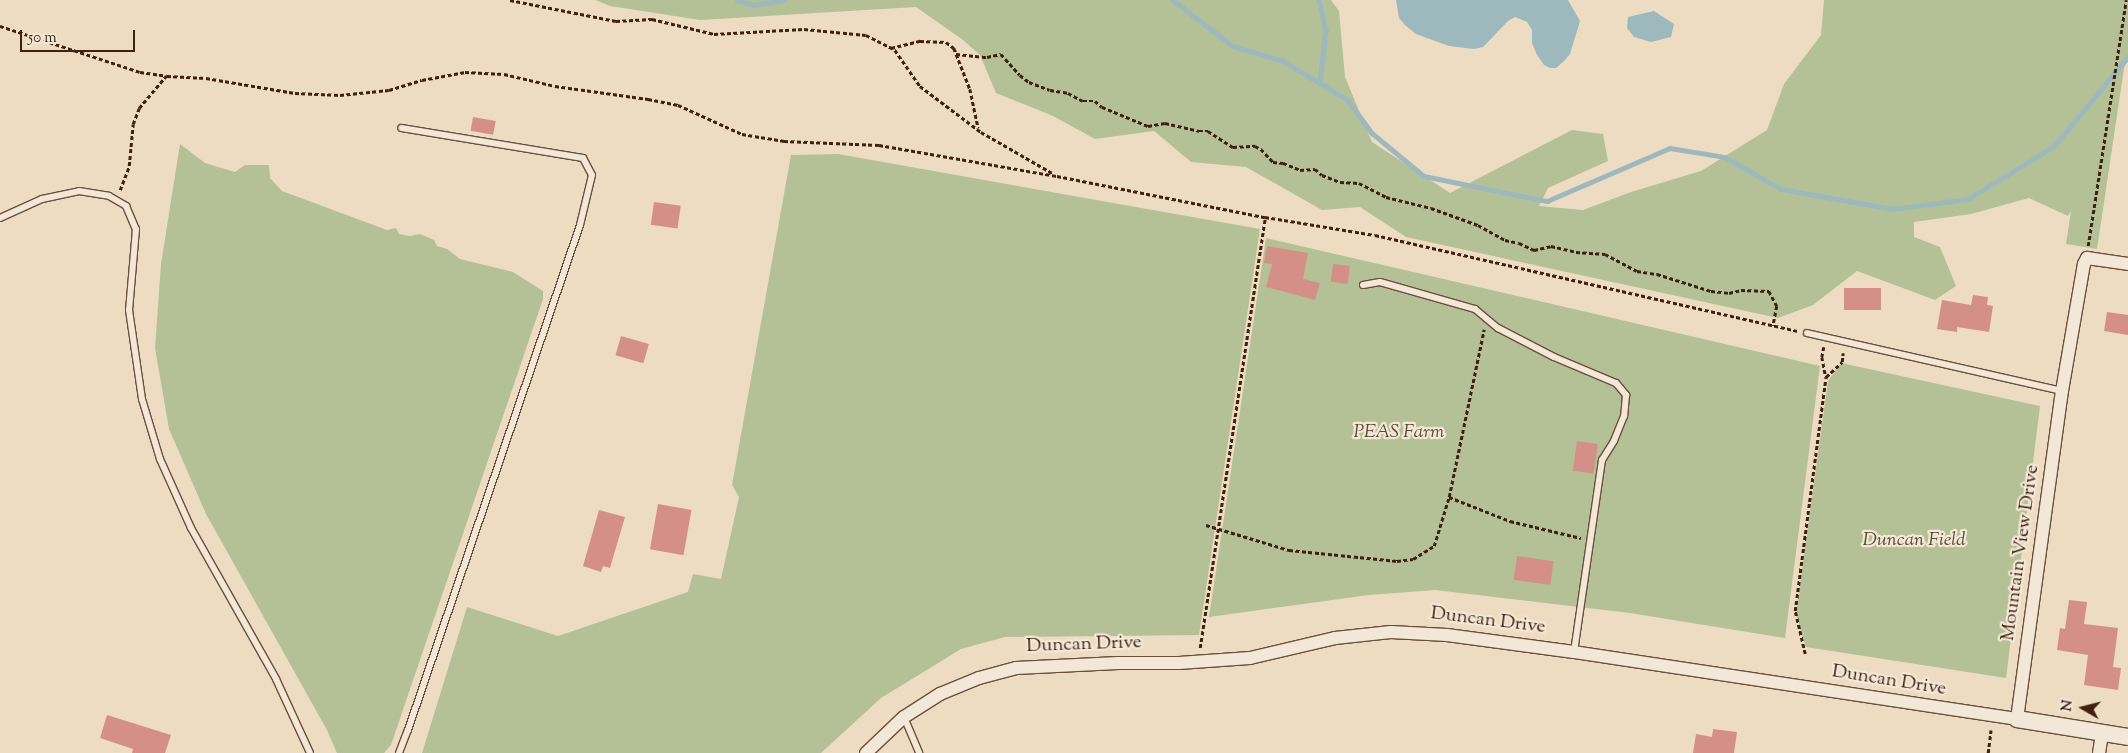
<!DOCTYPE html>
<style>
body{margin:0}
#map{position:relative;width:2128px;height:753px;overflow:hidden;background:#eddcc2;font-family:"Sorts Mill Goudy",serif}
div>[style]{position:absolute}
.green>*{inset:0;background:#b4c196}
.water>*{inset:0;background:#9db9bd}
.stream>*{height:4.5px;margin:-2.25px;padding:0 2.25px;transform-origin:2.25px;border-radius:2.25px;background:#9db9bd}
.building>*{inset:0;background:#d48f86;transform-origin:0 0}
.path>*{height:2.5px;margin-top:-1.25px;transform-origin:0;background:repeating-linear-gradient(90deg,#402010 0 4px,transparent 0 6.5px)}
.roads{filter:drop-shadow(1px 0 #6b4f3c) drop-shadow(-1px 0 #6b4f3c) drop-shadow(0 1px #6b4f3c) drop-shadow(0 -1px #6b4f3c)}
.service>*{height:6px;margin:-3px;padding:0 3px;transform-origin:3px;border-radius:3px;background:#f3e8d7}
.minor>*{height:12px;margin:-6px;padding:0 6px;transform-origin:6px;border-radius:6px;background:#f3e8d7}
.tertiary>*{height:16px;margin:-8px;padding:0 8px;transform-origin:8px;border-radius:8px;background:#f3e8d7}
span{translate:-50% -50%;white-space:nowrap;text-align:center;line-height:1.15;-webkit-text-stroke:4.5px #f3e8d7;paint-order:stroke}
.park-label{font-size:19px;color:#5d4832;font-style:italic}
.street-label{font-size:19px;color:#402010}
.north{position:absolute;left:2058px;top:683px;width:50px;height:50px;-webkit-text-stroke:4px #f3e8d7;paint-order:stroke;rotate:278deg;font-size:14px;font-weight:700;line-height:20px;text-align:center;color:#402010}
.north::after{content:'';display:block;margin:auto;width:18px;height:22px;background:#402010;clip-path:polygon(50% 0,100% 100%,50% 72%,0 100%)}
.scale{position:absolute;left:20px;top:30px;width:115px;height:22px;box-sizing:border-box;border:2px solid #402010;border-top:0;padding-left:6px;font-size:15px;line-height:18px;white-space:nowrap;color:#402010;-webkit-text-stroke:4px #f3e8d7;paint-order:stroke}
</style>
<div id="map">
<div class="green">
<div style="clip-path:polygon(595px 0,1331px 0,1339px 11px,1345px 77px,1372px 142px,1450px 193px,1572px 130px,1603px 134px,1608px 161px,1548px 188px,1539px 206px,1583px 210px,1631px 192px,1701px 171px,1767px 130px,1784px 84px,1821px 35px,1824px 0,2128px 0,2128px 57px,2125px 62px,2097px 249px,2066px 244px,2071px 211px,2068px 216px,2029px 198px,1971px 214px,1914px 222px,1914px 237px,1940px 247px,1956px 286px,1935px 300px,1857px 271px,1813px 305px,1778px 318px,1406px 237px,1360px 207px,1322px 210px,1246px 167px,1191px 162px,1154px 131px,1095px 139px,1053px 116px,996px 93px,980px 55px,963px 40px,916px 7px,700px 20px,610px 6px)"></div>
<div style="clip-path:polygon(180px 144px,205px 163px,235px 172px,245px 165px,269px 165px,270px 178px,282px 191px,387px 230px,396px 228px,399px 234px,410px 236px,420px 234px,434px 240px,437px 246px,447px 249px,460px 259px,513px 272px,543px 291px,543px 299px,391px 745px,384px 753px,337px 753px,327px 730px,206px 514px,169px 429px,155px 348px,161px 264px)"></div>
<div style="clip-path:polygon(838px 154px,1260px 229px,1199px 635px,1005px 637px,961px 649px,881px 698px,821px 753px,422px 753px,467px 607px,558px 636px,688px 592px,693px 574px,721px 579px,739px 497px,732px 485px,791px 155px)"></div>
<div style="clip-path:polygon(1266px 238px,1820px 366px,1785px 638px,1630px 613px,1435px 590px,1369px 595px,1209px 617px)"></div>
<div style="clip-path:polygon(1841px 363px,2040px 406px,2006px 678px,1806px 647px,1796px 614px,1828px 381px)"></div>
</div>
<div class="water">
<div style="clip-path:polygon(1396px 0,1568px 0,1580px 21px,1570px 54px,1564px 61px,1556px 68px,1550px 68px,1544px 65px,1537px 55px,1532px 43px,1532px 30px,1527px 22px,1515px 17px,1508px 21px,1483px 47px,1474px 49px,1449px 46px,1416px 34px,1405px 25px,1399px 18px)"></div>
<div style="clip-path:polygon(1654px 11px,1674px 24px,1671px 37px,1651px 42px,1634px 37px,1627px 28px,1628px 17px)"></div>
</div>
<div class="stream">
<div style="left:737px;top:0;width:17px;rotate:17deg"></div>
<div style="left:753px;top:5px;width:31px;rotate:-9deg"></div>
<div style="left:1173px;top:0;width:76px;rotate:37.5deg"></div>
<div style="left:1233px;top:46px;width:52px;rotate:16.7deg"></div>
<div style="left:1283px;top:61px;width:76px;rotate:31deg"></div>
<div style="left:1348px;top:100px;width:41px;rotate:54deg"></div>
<div style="left:1372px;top:133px;width:67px;rotate:39.6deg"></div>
<div style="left:1424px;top:176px;width:126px;rotate:11.5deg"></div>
<div style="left:1547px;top:201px;width:134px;rotate:-23.3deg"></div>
<div style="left:1670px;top:148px;width:56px;rotate:9.3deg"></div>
<div style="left:1725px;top:157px;width:64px;rotate:29.7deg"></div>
<div style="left:1781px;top:189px;width:114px;rotate:10.1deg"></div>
<div style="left:1893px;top:209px;width:76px;rotate:-7.6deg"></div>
<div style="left:1968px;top:199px;width:101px;rotate:-31.6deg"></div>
<div style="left:2054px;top:146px;width:116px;rotate:-50.3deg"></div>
<div style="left:1319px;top:0;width:31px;rotate:77deg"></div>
<div style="left:1326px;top:30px;width:53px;rotate:96.5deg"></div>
</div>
<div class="building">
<div style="left:473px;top:117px;width:23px;height:14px;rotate:10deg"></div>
<div style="left:654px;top:202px;width:27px;height:23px;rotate:8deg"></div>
<div style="clip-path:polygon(1267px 246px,1308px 253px,1303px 279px,1320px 283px,1315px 300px,1266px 287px,1272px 264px,1264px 263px)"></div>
<div style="left:1333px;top:264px;width:17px;height:18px;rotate:7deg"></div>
<div style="left:1881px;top:288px;width:22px;height:37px;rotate:90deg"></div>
<div style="clip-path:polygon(1973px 295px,1988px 297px,1987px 305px,1993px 306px,1989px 332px,1957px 327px,1957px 332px,1937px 329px,1942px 300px,1971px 305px)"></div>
<div style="clip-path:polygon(2107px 312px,2128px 315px,2128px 335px,2104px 331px)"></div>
<div style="left:621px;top:336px;width:29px;height:20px;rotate:16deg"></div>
<div style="left:1577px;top:441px;width:21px;height:30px;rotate:8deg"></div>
<div style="left:658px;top:504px;width:34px;height:46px;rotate:10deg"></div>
<div style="clip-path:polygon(599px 510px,625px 517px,610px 568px,603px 566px,601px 572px,583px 566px)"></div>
<div style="left:1517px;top:556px;width:37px;height:24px;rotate:8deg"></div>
<div style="clip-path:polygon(2069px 600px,2087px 602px,2084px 624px,2118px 628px,2113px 667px,2121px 668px,2118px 690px,2084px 685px,2088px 655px,2057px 650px,2060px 628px,2065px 629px)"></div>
<div style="clip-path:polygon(107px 715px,171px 735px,165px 753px,132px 753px,133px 749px,100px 738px)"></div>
<div style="clip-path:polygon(1713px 729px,1737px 732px,1734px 753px,1693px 753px,1696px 734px,1712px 737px)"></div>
</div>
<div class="path">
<div style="left:510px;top:0;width:108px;rotate:11.2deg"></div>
<div style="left:616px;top:21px;width:36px;rotate:-3deg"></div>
<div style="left:652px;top:19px;width:64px;rotate:13.6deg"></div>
<div style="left:714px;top:34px;width:90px;rotate:-3.2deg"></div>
<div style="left:804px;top:29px;width:62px;rotate:5.5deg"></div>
<div style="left:866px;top:35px;width:33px;rotate:27deg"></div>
<div style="left:895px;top:50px;width:44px;rotate:55.2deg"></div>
<div style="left:920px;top:86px;width:76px;rotate:37deg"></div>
<div style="left:981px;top:132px;width:84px;rotate:29.9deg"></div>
<div style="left:0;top:26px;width:147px;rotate:18.2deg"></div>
<div style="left:140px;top:72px;width:27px;rotate:8deg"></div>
<div style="left:167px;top:76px;width:39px;rotate:3deg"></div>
<div style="left:206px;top:78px;width:90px;rotate:9.6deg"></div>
<div style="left:295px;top:93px;width:45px;rotate:2.5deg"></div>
<div style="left:340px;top:95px;width:49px;rotate:-5.8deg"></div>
<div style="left:389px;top:90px;width:34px;rotate:-17deg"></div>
<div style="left:422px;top:80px;width:44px;rotate:-10.5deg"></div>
<div style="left:465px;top:72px;width:39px;rotate:3deg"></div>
<div style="left:504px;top:74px;width:52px;rotate:13.2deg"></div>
<div style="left:555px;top:86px;width:94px;rotate:8deg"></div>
<div style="left:648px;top:99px;width:31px;rotate:11deg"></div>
<div style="left:678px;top:105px;width:70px;rotate:24.4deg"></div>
<div style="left:742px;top:134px;width:43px;rotate:9.5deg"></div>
<div style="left:784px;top:141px;width:95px;rotate:2.4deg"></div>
<div style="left:879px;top:145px;width:181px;rotate:9.9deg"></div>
<div style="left:1057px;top:176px;width:212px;rotate:11.2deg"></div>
<div style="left:1265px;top:217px;width:111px;rotate:9.3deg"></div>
<div style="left:1375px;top:235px;width:434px;rotate:12.8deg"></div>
<div style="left:891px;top:48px;width:30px;rotate:-14deg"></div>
<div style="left:920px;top:41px;width:26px;rotate:2deg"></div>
<div style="left:946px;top:42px;width:10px;rotate:37deg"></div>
<div style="left:954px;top:48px;width:44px;rotate:68.7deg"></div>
<div style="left:970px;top:89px;width:40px;rotate:78deg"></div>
<div style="left:956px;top:54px;width:31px;rotate:6deg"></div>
<div style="left:987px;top:57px;width:14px;rotate:-12deg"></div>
<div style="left:1001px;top:54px;width:28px;rotate:48deg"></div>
<div style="left:1020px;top:75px;width:11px;rotate:38deg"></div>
<div style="left:1029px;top:82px;width:22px;rotate:21deg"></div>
<div style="left:1050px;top:90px;width:18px;rotate:9deg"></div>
<div style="left:1068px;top:93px;width:17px;rotate:28deg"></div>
<div style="left:1083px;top:101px;width:12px"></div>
<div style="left:1095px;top:101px;width:9px;rotate:41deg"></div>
<div style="left:1102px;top:107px;width:50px;rotate:22.4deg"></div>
<div style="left:1148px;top:126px;width:17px;rotate:-10deg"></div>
<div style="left:1165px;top:123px;width:35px;rotate:13deg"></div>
<div style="left:1199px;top:131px;width:9px"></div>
<div style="left:1208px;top:131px;width:30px;rotate:33deg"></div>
<div style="left:1233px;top:147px;width:22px;rotate:-3deg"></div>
<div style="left:1255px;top:146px;width:7px;rotate:27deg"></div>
<div style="left:1261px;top:149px;width:18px;rotate:47deg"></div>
<div style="left:1273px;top:162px;width:10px;rotate:6deg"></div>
<div style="left:1283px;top:163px;width:18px;rotate:22deg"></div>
<div style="left:1300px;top:170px;width:15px;rotate:-4deg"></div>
<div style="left:1315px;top:169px;width:9px;rotate:41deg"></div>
<div style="left:1322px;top:175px;width:19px;rotate:21deg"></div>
<div style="left:1340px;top:182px;width:19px;rotate:3deg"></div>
<div style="left:1359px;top:183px;width:30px;rotate:27deg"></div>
<div style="left:1386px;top:197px;width:46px;rotate:13.7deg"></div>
<div style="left:1431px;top:208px;width:50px;rotate:19.9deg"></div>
<div style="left:1478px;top:225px;width:31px;rotate:29deg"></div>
<div style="left:1505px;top:240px;width:14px;rotate:12deg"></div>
<div style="left:1519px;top:243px;width:17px;rotate:25deg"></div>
<div style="left:1534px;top:250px;width:17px;rotate:-13deg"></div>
<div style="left:1551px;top:246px;width:26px;rotate:13deg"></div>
<div style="left:1576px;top:252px;width:29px;rotate:4deg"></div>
<div style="left:1605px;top:254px;width:36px;rotate:28deg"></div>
<div style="left:1637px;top:271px;width:20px;rotate:9deg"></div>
<div style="left:1657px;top:274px;width:57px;rotate:17.5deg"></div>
<div style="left:1711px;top:291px;width:18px;rotate:6deg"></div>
<div style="left:1729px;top:293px;width:12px;rotate:-14deg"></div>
<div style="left:1741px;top:290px;width:28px;rotate:2deg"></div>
<div style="left:1769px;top:291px;width:17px;rotate:62deg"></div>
<div style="left:1777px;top:306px;width:20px;rotate:101deg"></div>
<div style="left:120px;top:190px;width:26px;rotate:-69deg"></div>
<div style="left:129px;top:166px;width:42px;rotate:-84.6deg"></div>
<div style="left:133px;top:124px;width:17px;rotate:-69deg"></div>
<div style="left:139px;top:108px;width:42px;rotate:-49.8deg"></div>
<div style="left:2088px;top:246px;width:249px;rotate:-81.2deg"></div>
<div style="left:1824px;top:347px;width:10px;rotate:101deg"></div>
<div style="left:1822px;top:357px;width:20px;rotate:79deg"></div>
<div style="left:1449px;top:497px;width:66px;rotate:21.5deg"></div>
<div style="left:1510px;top:521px;width:73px;rotate:13.5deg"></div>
<div style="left:1206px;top:525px;width:87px;rotate:16.8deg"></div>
<div style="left:1289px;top:550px;width:109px;rotate:5.8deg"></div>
<div style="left:1397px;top:561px;width:16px;rotate:-7deg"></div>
<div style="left:1413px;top:559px;width:25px;rotate:-32deg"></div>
<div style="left:1434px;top:546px;width:51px;rotate:-73deg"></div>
<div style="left:1449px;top:497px;width:171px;rotate:-78.2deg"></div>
<div style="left:1200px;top:648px;width:436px;rotate:-81.4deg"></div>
<div style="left:1805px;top:654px;width:44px;rotate:-103.1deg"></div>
<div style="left:1795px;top:611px;width:236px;rotate:-82.5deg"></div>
<div style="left:1826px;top:377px;width:22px;rotate:-43deg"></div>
<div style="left:1842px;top:362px;width:9px;rotate:-84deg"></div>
<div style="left:1988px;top:753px;width:23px;rotate:-83deg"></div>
</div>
<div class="roads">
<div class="service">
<div style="left:0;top:218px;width:46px;rotate:-24.3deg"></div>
<div style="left:42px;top:199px;width:38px;rotate:-12deg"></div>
<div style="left:79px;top:191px;width:30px;rotate:9deg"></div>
<div style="left:109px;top:196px;width:20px;rotate:30deg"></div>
<div style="left:126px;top:206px;width:25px;rotate:67deg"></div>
<div style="left:136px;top:229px;width:81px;rotate:94.9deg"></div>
<div style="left:129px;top:310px;width:90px;rotate:81.7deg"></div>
<div style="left:142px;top:399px;width:63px;rotate:73.3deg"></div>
<div style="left:160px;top:459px;width:76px;rotate:65.8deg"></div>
<div style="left:191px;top:528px;width:173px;rotate:60.6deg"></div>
<div style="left:276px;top:679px;width:81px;rotate:65.3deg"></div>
<div style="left:1363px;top:285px;width:17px;rotate:-10deg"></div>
<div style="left:1380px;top:282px;width:99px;rotate:15.9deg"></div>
<div style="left:1475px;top:309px;width:30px;rotate:40deg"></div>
<div style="left:1498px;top:328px;width:63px;rotate:27.4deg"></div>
<div style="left:1554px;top:357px;width:67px;rotate:22.8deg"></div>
<div style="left:1616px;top:383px;width:16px;rotate:50deg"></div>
<div style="left:1626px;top:395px;width:21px;rotate:95deg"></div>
<div style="left:1624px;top:416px;width:27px;rotate:112deg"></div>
<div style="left:1614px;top:441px;width:22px;rotate:122deg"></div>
<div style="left:1602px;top:460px;width:194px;rotate:98.3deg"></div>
<div style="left:1807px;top:333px;width:262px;rotate:12.8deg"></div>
<div style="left:904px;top:717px;width:39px;rotate:67deg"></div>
<div style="left:399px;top:753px;width:25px;rotate:-69deg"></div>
<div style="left:408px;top:730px;width:533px;rotate:-71.19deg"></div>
<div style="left:580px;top:225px;width:51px;rotate:-76.5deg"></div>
<div style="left:592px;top:175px;width:19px;rotate:-118deg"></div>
<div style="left:583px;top:158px;width:184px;rotate:-170.6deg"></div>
</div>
<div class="minor">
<div style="left:866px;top:753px;width:52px;rotate:-43.5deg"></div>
<div style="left:904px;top:717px;width:43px;rotate:-32.6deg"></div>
<div style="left:940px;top:694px;width:42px;rotate:-22.3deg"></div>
<div style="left:979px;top:678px;width:38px;rotate:-15deg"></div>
<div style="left:1016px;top:668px;width:102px;rotate:-2.8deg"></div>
<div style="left:1118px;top:663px;width:61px"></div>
<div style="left:1179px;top:663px;width:71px;rotate:-4deg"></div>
<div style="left:1250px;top:658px;width:87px;rotate:-13.2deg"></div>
<div style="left:1335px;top:638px;width:56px;rotate:-6.1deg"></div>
<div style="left:1391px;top:632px;width:56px;rotate:3.1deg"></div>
<div style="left:1447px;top:635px;width:128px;rotate:7.6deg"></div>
<div style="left:1574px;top:652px;width:448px;rotate:8.6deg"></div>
<div style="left:2017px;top:719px;width:331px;rotate:-82.2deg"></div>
<div style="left:2062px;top:391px;width:129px;rotate:-80.2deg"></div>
<div style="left:2084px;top:264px;width:7px;rotate:-63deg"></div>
<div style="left:2087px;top:258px;width:41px;rotate:8.3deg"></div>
<div style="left:2099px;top:753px;width:19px;rotate:-81deg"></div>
</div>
<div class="tertiary">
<div style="left:2017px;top:719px;width:112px;rotate:9.2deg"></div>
</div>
</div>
<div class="park-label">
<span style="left:1399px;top:433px">PEAS Farm</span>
<span style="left:1914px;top:541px">Duncan Field</span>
</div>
<div class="street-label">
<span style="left:2021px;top:553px;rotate:-82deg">Mountain View Drive</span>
<span style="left:1488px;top:621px;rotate:7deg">Duncan Drive</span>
<span style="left:1084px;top:645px;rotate:-2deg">Duncan Drive</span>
<span style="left:1889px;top:681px;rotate:9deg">Duncan Drive</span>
</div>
<div class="north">N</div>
<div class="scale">50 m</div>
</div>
